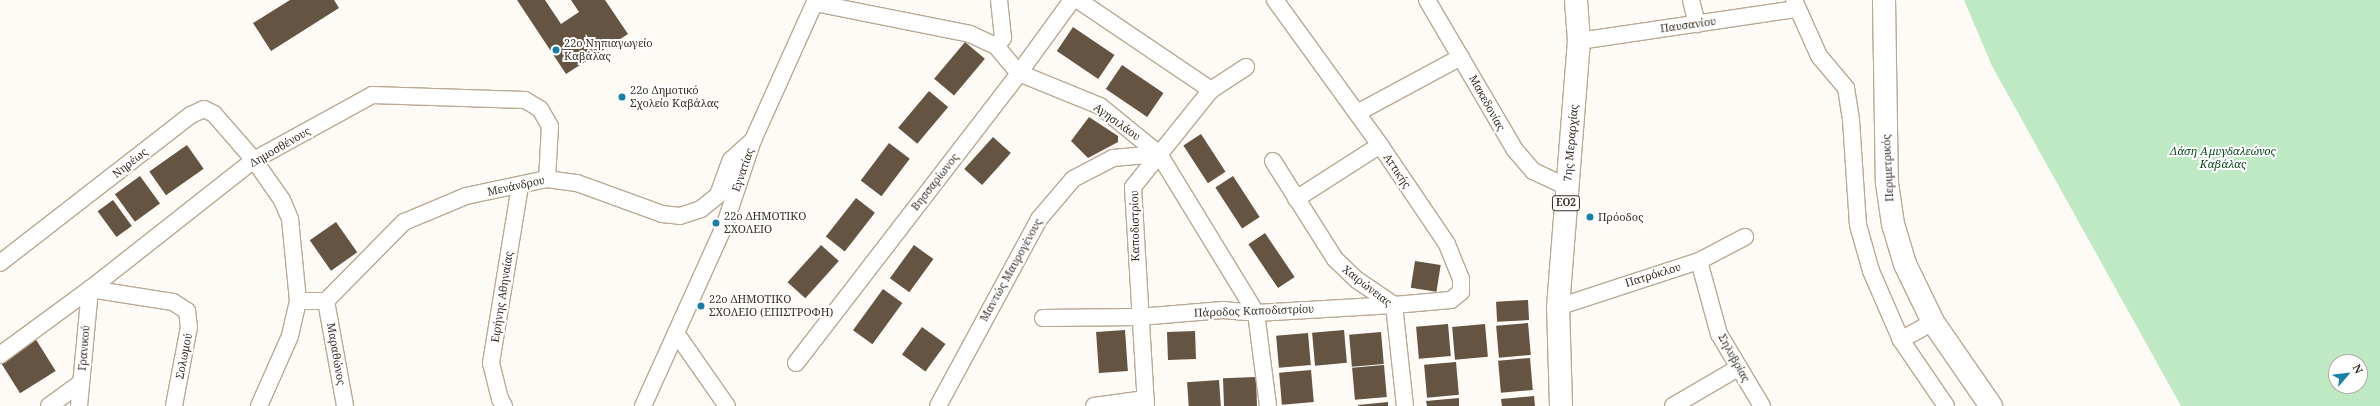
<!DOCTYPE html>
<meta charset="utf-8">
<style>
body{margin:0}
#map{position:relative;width:2380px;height:406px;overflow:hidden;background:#fefaf6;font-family:"Noto Serif",serif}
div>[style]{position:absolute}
.green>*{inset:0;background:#bfe9c2}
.building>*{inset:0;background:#645441;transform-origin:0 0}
.roads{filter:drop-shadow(1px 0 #bba994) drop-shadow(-1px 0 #bba994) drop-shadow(0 1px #bba994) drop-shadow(0 -1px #bba994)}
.street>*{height:16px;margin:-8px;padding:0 8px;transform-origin:8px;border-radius:8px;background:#fff}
.secondary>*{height:22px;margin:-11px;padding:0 11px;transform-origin:11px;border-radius:11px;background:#fff}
.primary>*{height:22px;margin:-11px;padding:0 11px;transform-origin:11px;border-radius:11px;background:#fff}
.dots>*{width:11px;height:11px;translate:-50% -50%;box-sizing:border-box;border:2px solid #fff;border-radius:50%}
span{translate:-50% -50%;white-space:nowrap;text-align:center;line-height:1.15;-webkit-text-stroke:4px #fff;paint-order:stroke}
.shield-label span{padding:1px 3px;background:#fff;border:1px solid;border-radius:3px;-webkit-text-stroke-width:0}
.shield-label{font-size:10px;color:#373027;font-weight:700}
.street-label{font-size:11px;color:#373027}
.poi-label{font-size:11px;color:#373027}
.left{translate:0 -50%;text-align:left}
.park-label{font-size:11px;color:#094818;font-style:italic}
.north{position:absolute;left:2328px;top:354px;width:40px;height:40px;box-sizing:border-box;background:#fff;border:1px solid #afaca9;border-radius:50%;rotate:62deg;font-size:11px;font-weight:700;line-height:16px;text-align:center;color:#373027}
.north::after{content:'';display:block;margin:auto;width:14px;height:18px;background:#1581a9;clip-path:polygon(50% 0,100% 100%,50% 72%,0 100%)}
</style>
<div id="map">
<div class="green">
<div style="clip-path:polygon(evenodd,1964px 0,2380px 0,2380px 406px,2181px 406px,1992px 66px,1964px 0,2336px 362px,2360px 362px,2360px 386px,2336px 386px,2336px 362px)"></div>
</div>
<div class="building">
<div style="clip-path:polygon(290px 0,334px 0,339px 8px,271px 51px,253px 23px)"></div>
<div style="clip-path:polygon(517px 0,545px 0,561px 24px,579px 12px,571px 0,605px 0,628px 34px,566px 74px)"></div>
<div style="left:1073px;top:27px;width:50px;height:29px;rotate:34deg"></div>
<div style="left:965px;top:42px;width:26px;height:48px;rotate:40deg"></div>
<div style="left:1122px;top:65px;width:50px;height:29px;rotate:34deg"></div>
<div style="left:929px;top:91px;width:25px;height:48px;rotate:40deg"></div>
<div style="clip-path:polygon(1089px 117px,1118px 136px,1118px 142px,1088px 158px,1071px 141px)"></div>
<div style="left:1201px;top:134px;width:45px;height:21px;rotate:57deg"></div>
<div style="left:993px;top:137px;width:24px;height:43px;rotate:42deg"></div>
<div style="left:889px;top:143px;width:26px;height:47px;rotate:37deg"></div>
<div style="left:187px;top:145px;width:29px;height:46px;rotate:55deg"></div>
<div style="left:140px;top:176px;width:34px;height:31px;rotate:54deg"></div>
<div style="left:1233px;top:176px;width:49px;height:21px;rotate:57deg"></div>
<div style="left:856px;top:198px;width:24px;height:49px;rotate:38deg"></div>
<div style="left:113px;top:200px;width:32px;height:19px;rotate:54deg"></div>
<div style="left:336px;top:222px;width:37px;height:32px;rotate:55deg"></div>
<div style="left:1265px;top:233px;width:53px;height:20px;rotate:56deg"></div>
<div style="left:821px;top:245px;width:24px;height:50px;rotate:42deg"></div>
<div style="left:914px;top:245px;width:24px;height:41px;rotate:36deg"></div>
<div style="left:1415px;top:261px;width:26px;height:27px;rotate:9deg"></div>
<div style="left:883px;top:289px;width:24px;height:51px;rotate:36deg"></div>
<div style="left:1528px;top:300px;width:20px;height:32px;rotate:87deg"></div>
<div style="left:1528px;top:323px;width:32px;height:32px;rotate:85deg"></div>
<div style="left:1448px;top:324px;width:32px;height:32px;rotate:85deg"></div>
<div style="left:1485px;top:324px;width:33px;height:33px;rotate:85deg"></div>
<div style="left:922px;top:327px;width:29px;height:34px;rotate:36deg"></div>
<div style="left:1125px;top:330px;width:41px;height:29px;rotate:86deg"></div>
<div style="left:1344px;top:330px;width:33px;height:32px;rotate:85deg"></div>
<div style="left:1195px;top:331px;width:28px;height:28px;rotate:88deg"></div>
<div style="left:1381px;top:332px;width:32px;height:32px;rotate:85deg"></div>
<div style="left:1308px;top:333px;width:32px;height:32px;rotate:85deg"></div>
<div style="left:35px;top:338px;width:39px;height:42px;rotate:58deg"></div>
<div style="left:1530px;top:358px;width:32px;height:32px;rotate:85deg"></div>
<div style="left:1456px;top:362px;width:33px;height:32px;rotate:85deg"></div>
<div style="left:1384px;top:365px;width:32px;height:32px;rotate:85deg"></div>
<div style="left:1311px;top:370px;width:32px;height:32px;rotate:85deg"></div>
<div style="left:1256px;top:377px;width:29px;height:33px;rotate:88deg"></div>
<div style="left:1219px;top:380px;width:26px;height:32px;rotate:86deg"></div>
<div style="clip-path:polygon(1534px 396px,1535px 406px,1502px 406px,1501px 399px)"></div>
<div style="clip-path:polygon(1459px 398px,1459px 406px,1427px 406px,1426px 401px)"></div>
<div style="clip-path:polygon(1388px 402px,1388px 406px,1358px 406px,1358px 405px)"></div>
</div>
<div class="roads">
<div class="street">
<div style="left:1078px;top:0;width:161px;rotate:34.1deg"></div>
<div style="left:1427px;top:0;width:174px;rotate:59.6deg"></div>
<div style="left:1515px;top:150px;width:28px;rotate:49deg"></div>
<div style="left:1533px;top:171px;width:38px;rotate:25deg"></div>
<div style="left:1691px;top:0;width:25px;rotate:76deg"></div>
<div style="left:1794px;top:0;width:61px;rotate:65.9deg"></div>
<div style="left:1819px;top:56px;width:42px;rotate:49.8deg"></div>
<div style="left:1846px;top:88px;width:32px;rotate:81deg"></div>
<div style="left:1851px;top:120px;width:105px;rotate:86.2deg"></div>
<div style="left:1858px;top:225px;width:48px;rotate:74.2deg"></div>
<div style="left:1871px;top:271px;width:75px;rotate:66.5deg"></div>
<div style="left:815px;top:3px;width:158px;rotate:11.3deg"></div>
<div style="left:970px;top:34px;width:29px;rotate:25deg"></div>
<div style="left:996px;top:46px;width:35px;rotate:50deg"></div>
<div style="left:1019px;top:73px;width:87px;rotate:22.2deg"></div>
<div style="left:1100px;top:106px;width:76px;rotate:39.1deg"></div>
<div style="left:1159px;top:154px;width:186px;rotate:58.6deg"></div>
<div style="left:1256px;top:313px;width:94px;rotate:82.6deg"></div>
<div style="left:1579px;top:41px;width:220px;rotate:-8.4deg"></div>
<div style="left:996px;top:46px;width:11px;rotate:-49deg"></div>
<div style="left:1003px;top:38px;width:38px;rotate:-96deg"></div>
<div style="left:1357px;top:113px;width:118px;rotate:-28.3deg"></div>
<div style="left:1273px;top:161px;width:116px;rotate:57.7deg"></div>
<div style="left:1335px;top:259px;width:30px;rotate:44deg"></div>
<div style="left:1357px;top:280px;width:45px;rotate:34deg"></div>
<div style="left:1394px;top:305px;width:102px;rotate:83.8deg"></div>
<div style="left:1296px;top:199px;width:100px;rotate:-32.7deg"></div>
<div style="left:1699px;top:261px;width:76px;rotate:74.7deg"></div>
<div style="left:1719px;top:334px;width:84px;rotate:59.2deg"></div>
<div style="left:0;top:263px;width:242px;rotate:-37.8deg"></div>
<div style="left:191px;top:115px;width:14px;rotate:-25deg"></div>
<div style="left:204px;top:109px;width:11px;rotate:27deg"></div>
<div style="left:214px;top:114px;width:61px;rotate:49deg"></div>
<div style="left:254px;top:160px;width:49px;rotate:55deg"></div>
<div style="left:282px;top:200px;width:21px;rotate:67deg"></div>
<div style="left:290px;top:219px;width:82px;rotate:84.4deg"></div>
<div style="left:298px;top:301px;width:36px;rotate:103deg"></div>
<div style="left:290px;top:336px;width:77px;rotate:113.9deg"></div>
<div style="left:298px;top:301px;width:28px"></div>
<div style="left:326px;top:301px;width:111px;rotate:-45.4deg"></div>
<div style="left:404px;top:222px;width:67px;rotate:-22.8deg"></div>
<div style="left:466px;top:196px;width:83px;rotate:-11.9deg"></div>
<div style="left:547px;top:179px;width:30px;rotate:8deg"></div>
<div style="left:577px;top:183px;width:90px;rotate:20deg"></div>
<div style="left:662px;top:214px;width:18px;rotate:6deg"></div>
<div style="left:680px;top:216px;width:22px;rotate:-18deg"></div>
<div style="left:701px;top:209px;width:22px;rotate:-39deg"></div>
<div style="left:718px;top:195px;width:37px;rotate:-70deg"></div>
<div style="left:731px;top:160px;width:30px;rotate:-42deg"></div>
<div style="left:326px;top:301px;width:107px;rotate:79.7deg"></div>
<div style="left:1558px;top:307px;width:148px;rotate:-18.1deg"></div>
<div style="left:1699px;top:261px;width:52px;rotate:-27.6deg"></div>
<div style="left:1043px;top:318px;width:96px;rotate:-0.6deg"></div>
<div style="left:1139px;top:317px;width:84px;rotate:-4.8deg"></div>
<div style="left:1223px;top:310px;width:33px;rotate:5deg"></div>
<div style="left:1256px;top:313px;width:138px;rotate:-3.3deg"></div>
<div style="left:1394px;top:305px;width:57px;rotate:-5deg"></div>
<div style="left:1451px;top:300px;width:13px;rotate:-39deg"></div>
<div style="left:1461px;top:292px;width:13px;rotate:-90deg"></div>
<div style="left:1461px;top:279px;width:38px;rotate:-112deg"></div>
<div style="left:1447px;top:244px;width:120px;rotate:-124.1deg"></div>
<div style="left:1380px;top:145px;width:179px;rotate:-125.9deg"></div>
<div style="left:1933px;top:322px;width:37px;rotate:151deg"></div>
<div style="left:1901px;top:340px;width:80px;rotate:55.7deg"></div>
<div style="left:676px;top:333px;width:89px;rotate:55.1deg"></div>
<div style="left:0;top:355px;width:112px;rotate:-36.3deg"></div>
<div style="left:90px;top:289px;width:209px;rotate:-38.2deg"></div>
<div style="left:254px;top:160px;width:135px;rotate:-28.8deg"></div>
<div style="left:372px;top:95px;width:153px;rotate:1.9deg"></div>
<div style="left:525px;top:100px;width:17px;rotate:31deg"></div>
<div style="left:540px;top:109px;width:20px;rotate:60deg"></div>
<div style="left:550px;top:126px;width:53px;rotate:93.2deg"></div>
<div style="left:796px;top:363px;width:366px;rotate:-52.4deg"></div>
<div style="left:1019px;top:73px;width:90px;rotate:-54deg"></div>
<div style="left:49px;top:406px;width:39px;rotate:-36deg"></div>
<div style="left:79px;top:406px;width:118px;rotate:-84.6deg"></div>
<div style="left:90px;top:289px;width:84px;rotate:8.9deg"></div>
<div style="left:173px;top:302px;width:17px;rotate:33deg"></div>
<div style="left:187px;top:311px;width:16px;rotate:83deg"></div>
<div style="left:189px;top:327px;width:80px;rotate:100.8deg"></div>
<div style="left:504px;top:406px;width:8px;rotate:-120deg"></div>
<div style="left:500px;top:399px;width:37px;rotate:-104deg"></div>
<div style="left:491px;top:363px;width:180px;rotate:-80.7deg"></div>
<div style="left:643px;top:406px;width:196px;rotate:-65.7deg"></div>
<div style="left:724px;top:227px;width:92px;rotate:-71.6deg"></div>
<div style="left:753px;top:140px;width:154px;rotate:-65.8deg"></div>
<div style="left:938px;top:406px;width:213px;rotate:-61.6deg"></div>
<div style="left:1039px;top:219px;width:52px;rotate:-49.6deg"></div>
<div style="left:1073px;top:179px;width:45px;rotate:-27.7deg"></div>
<div style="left:1113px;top:158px;width:46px;rotate:-5deg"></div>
<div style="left:1094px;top:406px;width:52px;rotate:-7.7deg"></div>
<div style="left:1146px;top:406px;width:219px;rotate:-93.4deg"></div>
<div style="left:1133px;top:187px;width:124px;rotate:-51.2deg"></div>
<div style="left:1211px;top:90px;width:42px;rotate:-33.3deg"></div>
<div style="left:1673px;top:406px;width:75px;rotate:-30.3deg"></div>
</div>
<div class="secondary">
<div style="left:1884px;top:0;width:183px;rotate:89.1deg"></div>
<div style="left:1887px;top:183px;width:41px;rotate:81.7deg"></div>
<div style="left:1893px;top:224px;width:42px;rotate:73.3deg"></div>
<div style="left:1905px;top:264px;width:64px;rotate:64.2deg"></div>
<div style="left:1933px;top:322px;width:102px;rotate:55.4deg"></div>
</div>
<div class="primary">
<div style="left:1561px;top:406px;width:99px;rotate:-91.7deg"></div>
<div style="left:1558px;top:307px;width:267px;rotate:-85.5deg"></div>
<div style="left:1579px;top:41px;width:41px;rotate:-94.2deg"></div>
</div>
</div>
<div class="dots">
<div style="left:556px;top:50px;background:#1581a9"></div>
<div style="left:622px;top:97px;background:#1581a9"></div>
<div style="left:1590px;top:217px;background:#1581a9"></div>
<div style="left:716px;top:223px;background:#1581a9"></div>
<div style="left:701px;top:306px;background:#1581a9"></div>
</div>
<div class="shield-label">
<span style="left:1566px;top:203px">ΕΟ2</span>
</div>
<div class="street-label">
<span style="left:1688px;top:25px;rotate:-8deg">Παυσανίου</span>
<span style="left:1487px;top:103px;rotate:61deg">Μακεδονίας</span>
<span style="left:1117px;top:122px;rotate:36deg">Αγησιλάου</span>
<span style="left:1571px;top:143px;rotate:-85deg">7ης Μεραρχίας</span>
<span style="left:280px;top:147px;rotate:-30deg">Δημοσθένους</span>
<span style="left:130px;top:163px;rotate:-38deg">Νηρέως</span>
<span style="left:1888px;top:168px;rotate:-93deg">Περιμετρικός</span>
<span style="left:743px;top:170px;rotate:-71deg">Εγνατίας</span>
<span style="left:1397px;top:171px;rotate:56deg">Αττικής</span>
<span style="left:935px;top:182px;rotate:-52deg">Βησσαρίωνος</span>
<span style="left:516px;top:186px;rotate:-12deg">Μενάνδρου</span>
<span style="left:1135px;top:226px;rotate:-91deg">Καποδιστρίου</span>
<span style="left:1011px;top:270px;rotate:-61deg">Μαντώς Μαυρογένους</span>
<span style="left:1653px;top:275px;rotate:-17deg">Πατρόκλου</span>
<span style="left:1367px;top:286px;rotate:38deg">Χαιρώνειας</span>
<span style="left:502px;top:297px;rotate:-81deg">Ειρήνης Αθηναίας</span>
<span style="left:1254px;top:311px;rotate:-2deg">Πάροδος Καποδιστρίου</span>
<span style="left:84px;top:348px;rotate:-85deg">Γρανικού</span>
<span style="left:336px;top:354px;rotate:80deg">Μαραθώνος</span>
<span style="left:184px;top:356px;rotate:-79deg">Σολωμού</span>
<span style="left:1734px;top:358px;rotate:61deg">Σηλυβρίας</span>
</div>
<div class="poi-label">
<span class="left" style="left:564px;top:50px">22ο Νηπιαγωγείο<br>Καβάλας</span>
<span class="left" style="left:630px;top:97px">22ο Δημοτικό<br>Σχολείο Καβάλας</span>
<span class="left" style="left:724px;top:223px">22ο ΔΗΜΟΤΙΚΟ<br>ΣΧΟΛΕΙΟ</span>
<span class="left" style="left:1598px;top:217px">Πρόοδος</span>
<span class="left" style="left:709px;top:306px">22ο ΔΗΜΟΤΙΚΟ<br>ΣΧΟΛΕΙΟ (ΕΠΙΣΤΡΟΦΗ)</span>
</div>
<div class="park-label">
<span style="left:2223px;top:158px">Δάση Αμυγδαλεώνος<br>Καβάλας</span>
</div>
<div class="north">N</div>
</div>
